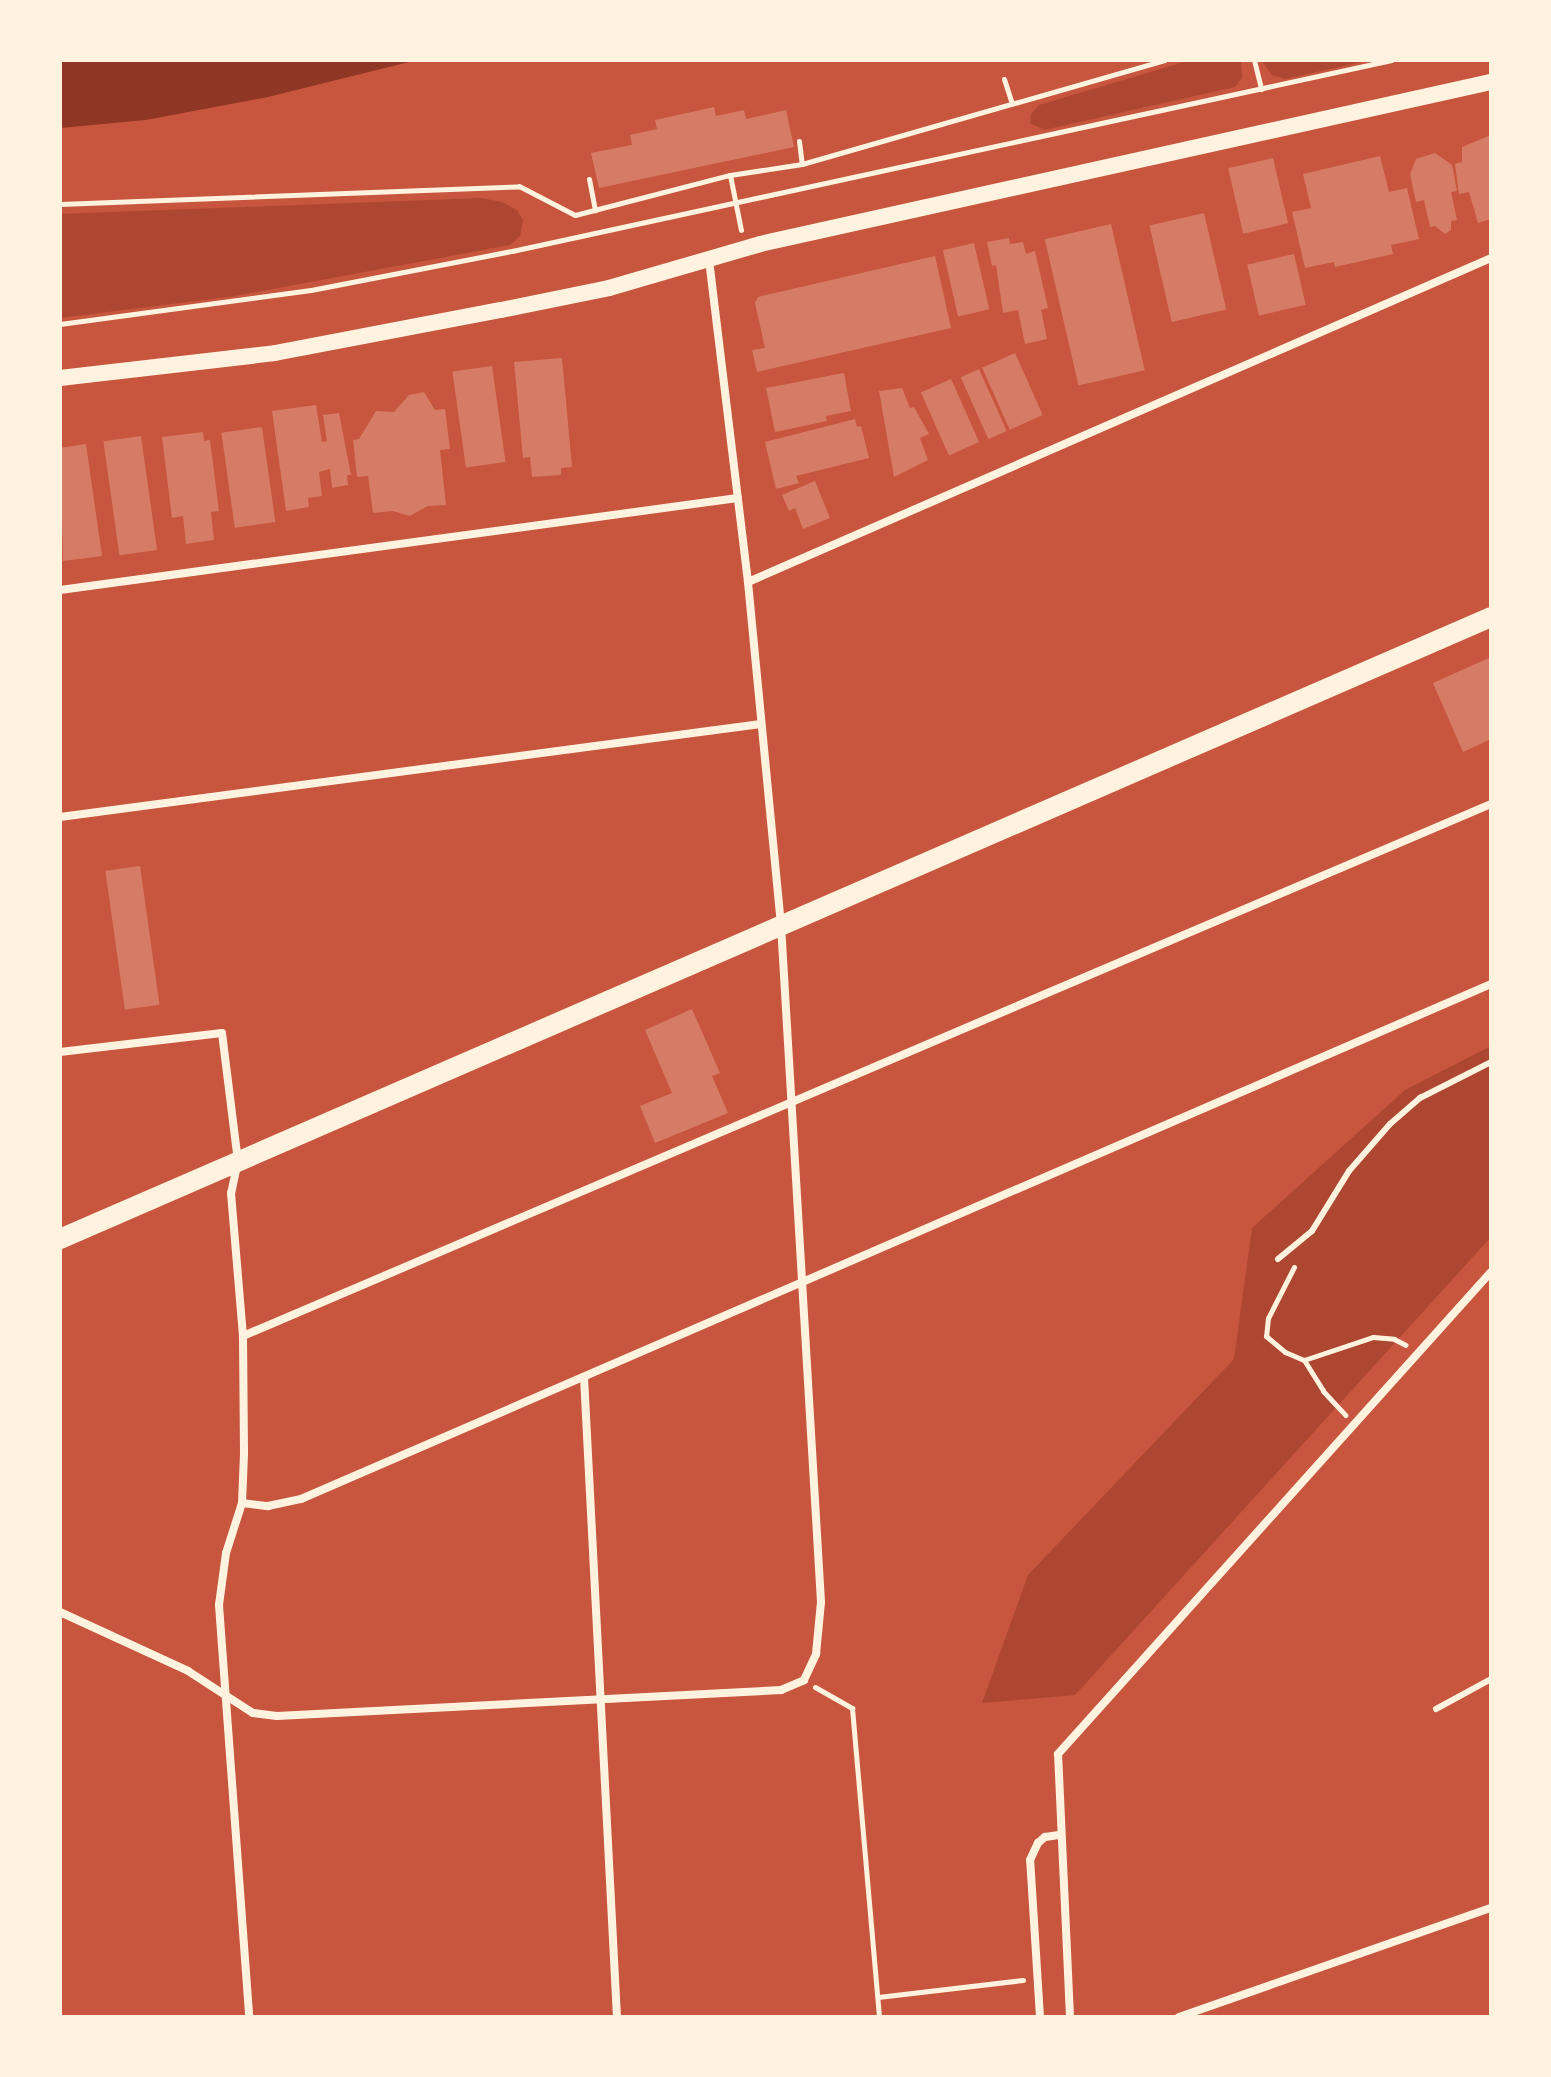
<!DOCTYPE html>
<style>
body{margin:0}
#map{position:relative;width:1551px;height:2077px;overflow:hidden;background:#c8553d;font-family:Poppins,sans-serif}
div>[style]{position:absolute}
.green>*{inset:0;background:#ae4732}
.water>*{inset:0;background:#8f3625}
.building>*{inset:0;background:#d67c66;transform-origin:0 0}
.path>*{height:5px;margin:-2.5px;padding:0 2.5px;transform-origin:2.5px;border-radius:2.5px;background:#fff3e0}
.service>*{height:6px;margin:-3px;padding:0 3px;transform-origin:3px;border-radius:3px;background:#fff3e0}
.minor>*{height:8px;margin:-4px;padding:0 4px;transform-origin:4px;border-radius:4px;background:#fff3e0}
.secondary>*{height:16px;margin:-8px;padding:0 8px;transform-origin:8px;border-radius:8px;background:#fff3e0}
.primary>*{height:20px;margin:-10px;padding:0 10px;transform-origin:10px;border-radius:10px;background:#fff3e0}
span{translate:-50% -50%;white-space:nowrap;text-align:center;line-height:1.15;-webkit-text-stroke:8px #fff3e0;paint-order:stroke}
.frame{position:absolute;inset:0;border:62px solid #fff3e0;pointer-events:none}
</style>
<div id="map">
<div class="green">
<div style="clip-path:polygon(1191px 60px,1241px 60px,1242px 78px,1235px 87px,1044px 130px,1030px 123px,1031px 114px,1039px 105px)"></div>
<div style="clip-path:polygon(1371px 60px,1285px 79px,1272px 75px,1262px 61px)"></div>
<div style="clip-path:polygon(481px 198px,502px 202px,517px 210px,523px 220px,520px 236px,510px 245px,235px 296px,60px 318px,60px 214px)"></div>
<div style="clip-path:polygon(1491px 1046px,1491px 1237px,1075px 1695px,982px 1703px,1028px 1575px,1234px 1359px,1252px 1228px,1405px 1090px)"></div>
</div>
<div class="water">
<div style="clip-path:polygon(60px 60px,417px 60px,268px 97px,146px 120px,60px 128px)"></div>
</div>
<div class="building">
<div style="clip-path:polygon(714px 107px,716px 116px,744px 110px,746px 119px,786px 110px,794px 147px,599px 188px,591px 153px,632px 145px,630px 135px,657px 129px,655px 120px)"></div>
<div style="clip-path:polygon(1491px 135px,1491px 219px,1478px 223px,1469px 192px,1459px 194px,1455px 164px,1462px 162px,1462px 147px)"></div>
<div style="clip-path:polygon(1435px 153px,1452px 165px,1457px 191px,1451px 192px,1457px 220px,1451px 221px,1451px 230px,1445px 234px,1435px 226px,1430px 227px,1424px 200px,1416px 202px,1410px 174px,1416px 159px)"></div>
<div style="clip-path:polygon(1380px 156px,1389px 192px,1407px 188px,1419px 239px,1391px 245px,1393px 254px,1335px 267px,1334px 262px,1305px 268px,1292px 212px,1311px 208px,1303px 174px)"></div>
<div style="left:1273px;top:158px;width:67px;height:46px;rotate:77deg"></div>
<div style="left:1204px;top:213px;width:99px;height:56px;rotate:77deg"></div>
<div style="left:1111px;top:224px;width:150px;height:68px;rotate:77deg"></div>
<div style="clip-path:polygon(1009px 238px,1010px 244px,1023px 242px,1026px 254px,1035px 251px,1048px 308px,1041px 310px,1047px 339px,1025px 344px,1018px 310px,1003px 313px,996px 265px,992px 266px,987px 242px)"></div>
<div style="left:974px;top:243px;width:68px;height:32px;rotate:77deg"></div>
<div style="left:1294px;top:254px;width:52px;height:48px;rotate:77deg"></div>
<div style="clip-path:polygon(935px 256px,951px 328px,757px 372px,752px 350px,765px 348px,755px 303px,758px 297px)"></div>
<div style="left:1015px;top:353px;width:68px;height:36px;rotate:66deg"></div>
<div style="clip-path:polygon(562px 358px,572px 467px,561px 468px,561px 475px,532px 477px,530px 457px,523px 458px,514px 362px)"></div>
<div style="left:492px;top:366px;width:97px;height:40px;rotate:82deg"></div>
<div style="left:979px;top:369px;width:68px;height:20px;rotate:66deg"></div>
<div style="clip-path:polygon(844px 373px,851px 411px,826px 416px,827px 421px,775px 432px,766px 388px)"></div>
<div style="left:951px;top:379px;width:69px;height:33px;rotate:66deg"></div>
<div style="clip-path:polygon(902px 388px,910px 408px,914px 407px,929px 434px,920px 438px,928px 460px,894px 477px,879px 391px)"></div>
<div style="clip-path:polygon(424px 392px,435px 410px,445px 409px,450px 449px,440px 450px,446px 505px,428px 506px,410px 516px,393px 511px,373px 513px,368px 476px,357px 477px,353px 440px,359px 439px,376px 411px,394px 412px,409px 395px)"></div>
<div style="clip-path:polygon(316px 405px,322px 442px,327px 441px,323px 415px,339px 413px,351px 475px,347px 475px,348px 485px,332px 488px,330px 469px,319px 472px,322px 496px,308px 498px,309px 507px,286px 511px,272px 411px)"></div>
<div style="clip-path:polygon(855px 419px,857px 427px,861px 426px,869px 458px,796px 476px,799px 483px,776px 489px,765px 442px)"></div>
<div style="left:262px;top:427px;width:96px;height:41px;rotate:82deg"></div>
<div style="clip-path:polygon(203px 432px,204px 441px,210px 440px,219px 511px,211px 512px,214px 540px,186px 544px,183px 516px,172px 518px,162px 437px)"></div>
<div style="left:141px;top:436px;width:115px;height:38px;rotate:82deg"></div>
<div style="clip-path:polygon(86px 444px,102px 556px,63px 561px,60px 448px)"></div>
<div style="clip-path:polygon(815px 481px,830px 518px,803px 529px,795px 508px,789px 511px,782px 495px)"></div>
<div style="clip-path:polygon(1491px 657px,1491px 739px,1463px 752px,1433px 683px)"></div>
<div style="left:140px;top:866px;width:140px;height:35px;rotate:82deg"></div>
<div style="clip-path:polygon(692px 1009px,720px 1073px,712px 1076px,728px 1113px,655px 1143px,640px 1106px,672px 1093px,645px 1030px)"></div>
</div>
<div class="path">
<div style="left:1254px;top:60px;width:30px;rotate:76deg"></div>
<div style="left:1004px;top:79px;width:26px;rotate:72deg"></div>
<div style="left:799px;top:141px;width:23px;rotate:83deg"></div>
<div style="left:730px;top:175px;width:56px;rotate:78.7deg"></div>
<div style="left:589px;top:179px;width:32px;rotate:79deg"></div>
<div style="left:60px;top:204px;width:459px;rotate:-2.2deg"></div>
<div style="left:519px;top:186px;width:63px;rotate:27.4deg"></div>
<div style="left:575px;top:215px;width:160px;rotate:-14.5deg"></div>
<div style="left:730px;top:175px;width:73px;rotate:-8.7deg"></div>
<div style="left:802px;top:164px;width:377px;rotate:-16deg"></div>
<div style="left:60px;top:324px;width:253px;rotate:-7.7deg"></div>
<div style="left:311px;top:290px;width:205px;rotate:-11deg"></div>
<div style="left:512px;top:251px;width:900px;rotate:-12.25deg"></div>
<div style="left:1294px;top:1267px;width:57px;rotate:117deg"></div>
<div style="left:1268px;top:1318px;width:18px;rotate:96deg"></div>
<div style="left:1266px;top:1336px;width:25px;rotate:40deg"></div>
<div style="left:1285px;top:1352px;width:21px;rotate:23deg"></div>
<div style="left:1304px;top:1360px;width:36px;rotate:58deg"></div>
<div style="left:1323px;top:1391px;width:33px;rotate:47deg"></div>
<div style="left:1304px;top:1360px;width:73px;rotate:-18.4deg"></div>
<div style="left:1373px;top:1337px;width:21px;rotate:5deg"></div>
<div style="left:1394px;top:1339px;width:13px;rotate:27deg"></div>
<div style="left:815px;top:1687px;width:43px;rotate:29.6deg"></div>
<div style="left:852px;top:1708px;width:310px;rotate:85deg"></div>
<div style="left:878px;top:1997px;width:146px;rotate:-6.7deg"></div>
</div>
<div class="service">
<div style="left:1278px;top:1259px;width:44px;rotate:-39.5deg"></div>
<div style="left:1312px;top:1231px;width:70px;rotate:-58.3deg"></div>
<div style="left:1349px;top:1171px;width:62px;rotate:-48.9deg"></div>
<div style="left:1390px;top:1124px;width:40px;rotate:-41deg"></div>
<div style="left:1420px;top:1098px;width:80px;rotate:-26.9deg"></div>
<div style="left:1436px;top:1709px;width:63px;rotate:-28.6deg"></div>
</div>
<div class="minor">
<div style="left:748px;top:582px;width:811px;rotate:-23.56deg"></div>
<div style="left:60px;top:590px;width:684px;rotate:-7.73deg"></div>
<div style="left:60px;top:817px;width:707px;rotate:-7.56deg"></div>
<div style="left:60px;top:1052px;width:163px;rotate:-6.7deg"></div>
<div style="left:222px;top:1033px;width:129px;rotate:82.9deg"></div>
<div style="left:238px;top:1161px;width:33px;rotate:102deg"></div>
<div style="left:231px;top:1193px;width:144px;rotate:85.2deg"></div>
<div style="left:243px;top:1336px;width:118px;rotate:89.5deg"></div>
<div style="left:244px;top:1454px;width:49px;rotate:92.3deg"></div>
<div style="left:242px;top:1503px;width:52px;rotate:107.7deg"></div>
<div style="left:226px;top:1553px;width:52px;rotate:97.7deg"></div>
<div style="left:219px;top:1605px;width:413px;rotate:85.8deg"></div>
<div style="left:243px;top:1336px;width:1357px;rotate:-23.09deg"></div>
<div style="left:584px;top:1377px;width:641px;rotate:87.05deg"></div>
<div style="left:242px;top:1503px;width:26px;rotate:7deg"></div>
<div style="left:268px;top:1506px;width:34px;rotate:-12deg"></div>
<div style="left:301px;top:1499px;width:1297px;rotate:-23.4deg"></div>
<div style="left:60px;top:1612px;width:141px;rotate:24.7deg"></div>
<div style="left:188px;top:1671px;width:77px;rotate:32.9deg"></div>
<div style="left:253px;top:1713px;width:24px;rotate:7deg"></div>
<div style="left:277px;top:1716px;width:505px;rotate:-2.95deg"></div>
<div style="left:781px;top:1690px;width:25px;rotate:-23deg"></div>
<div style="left:804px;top:1680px;width:29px;rotate:-65deg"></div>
<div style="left:816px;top:1654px;width:52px;rotate:-84.5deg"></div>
<div style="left:821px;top:1602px;width:678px;rotate:-93.38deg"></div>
<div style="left:781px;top:925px;width:345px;rotate:-95.5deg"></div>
<div style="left:748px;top:582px;width:323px;rotate:-96.9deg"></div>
<div style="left:1040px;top:2017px;width:157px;rotate:-93.6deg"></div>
<div style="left:1030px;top:1860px;width:19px;rotate:-65deg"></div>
<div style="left:1038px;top:1843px;width:9px;rotate:-41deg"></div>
<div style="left:1045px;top:1837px;width:14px;rotate:-8deg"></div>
<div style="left:1070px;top:2017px;width:263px;rotate:-92.6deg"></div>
<div style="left:1058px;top:1754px;width:648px;rotate:-48.07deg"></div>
<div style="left:1179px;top:2017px;width:330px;rotate:-19.3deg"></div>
</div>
<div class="secondary">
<div style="left:60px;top:378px;width:216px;rotate:-6.6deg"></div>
<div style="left:275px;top:353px;width:230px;rotate:-10.8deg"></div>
<div style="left:501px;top:310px;width:110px;rotate:-11.5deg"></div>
<div style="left:609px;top:288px;width:157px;rotate:-16.2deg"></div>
<div style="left:760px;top:244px;width:749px;rotate:-12.5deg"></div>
</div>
<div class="primary">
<div style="left:60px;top:1239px;width:1560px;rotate:-23.49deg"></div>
</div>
<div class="frame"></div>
</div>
